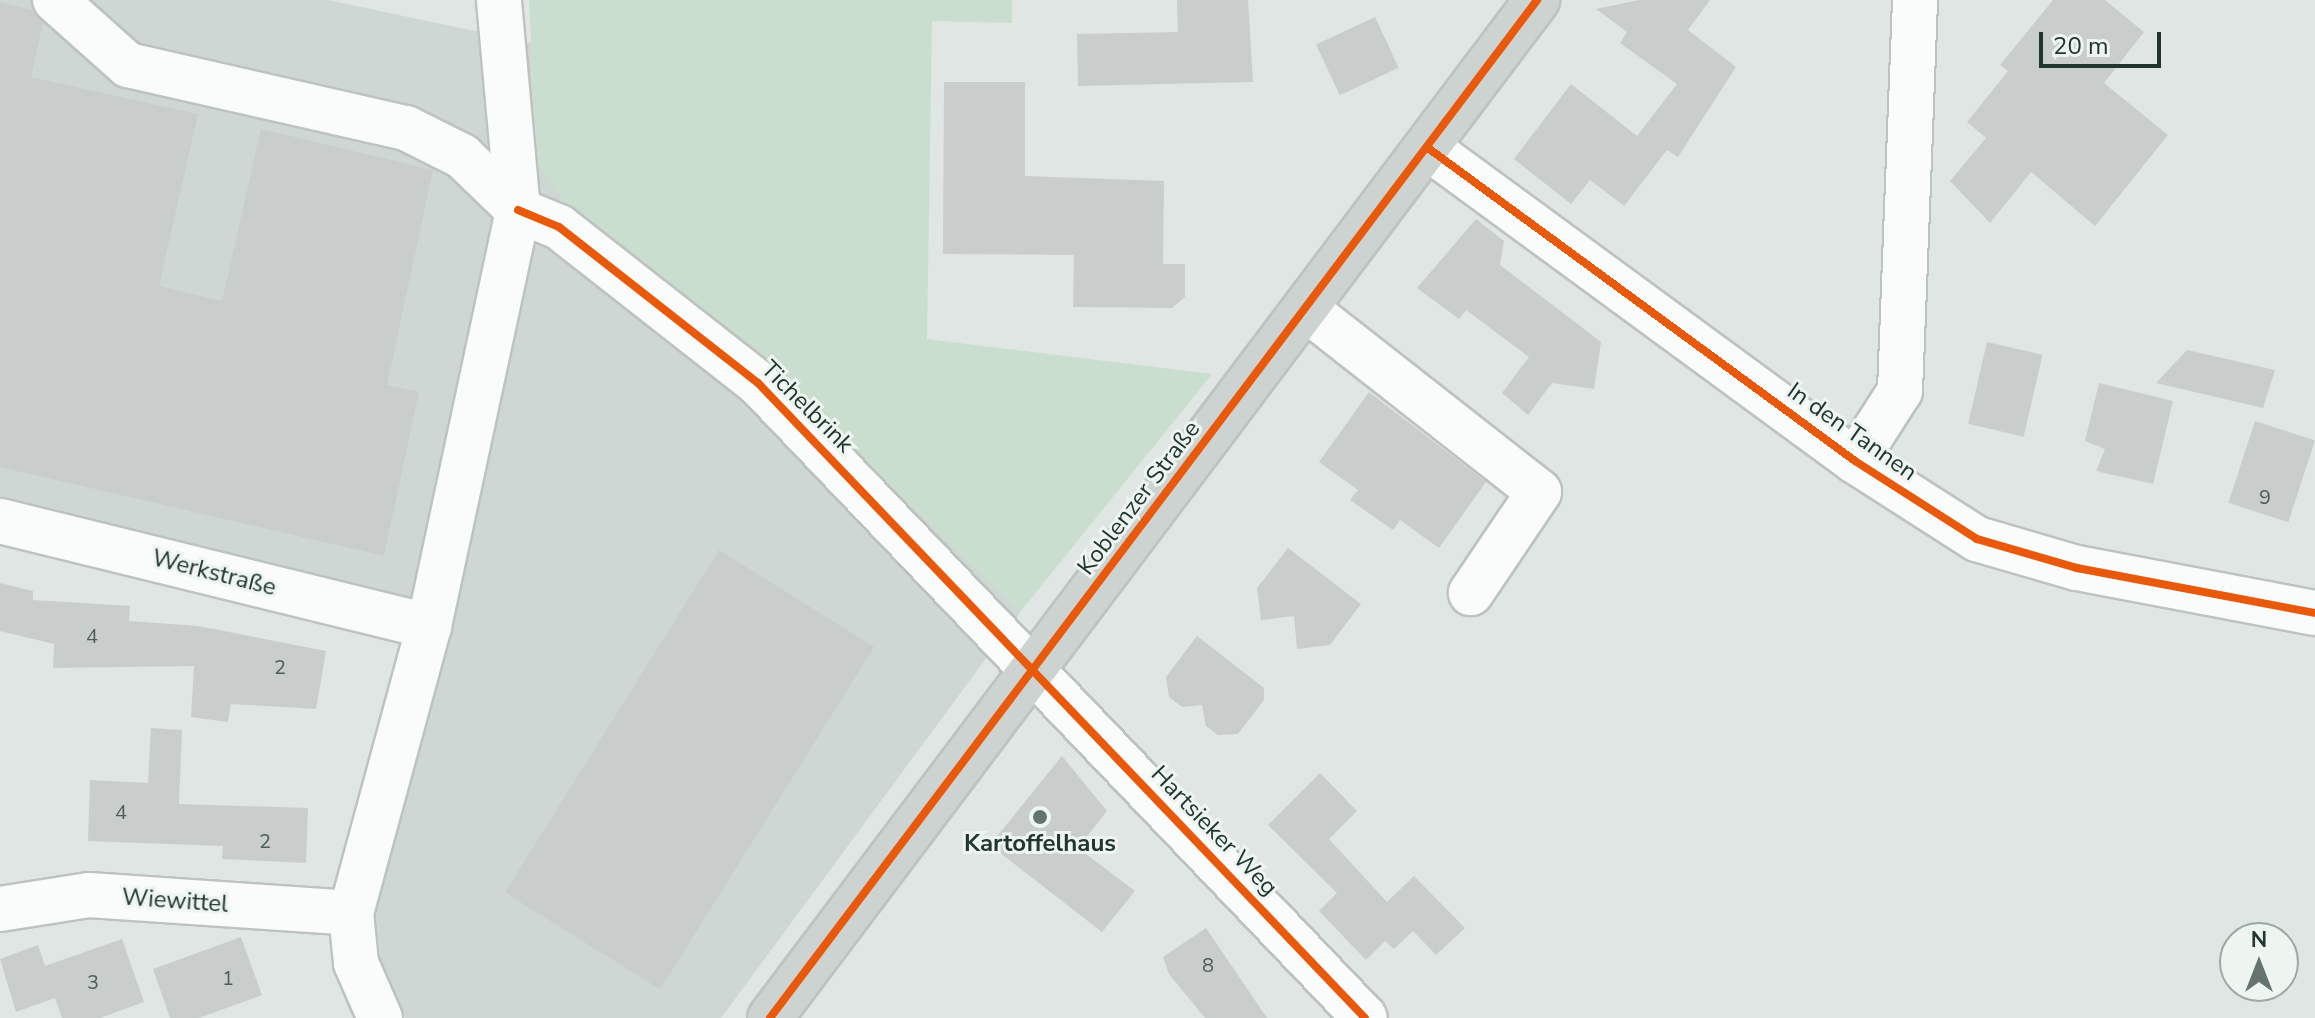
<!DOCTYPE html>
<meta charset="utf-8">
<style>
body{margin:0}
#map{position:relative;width:2315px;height:1018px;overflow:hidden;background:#e0e6e3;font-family:"Nunito Sans",sans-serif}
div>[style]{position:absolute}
.built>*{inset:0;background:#ced7d3}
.green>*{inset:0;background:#caded0}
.building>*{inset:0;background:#c9cecc;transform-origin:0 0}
.roads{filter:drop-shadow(2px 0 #bdc3c0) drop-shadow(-2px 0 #bdc3c0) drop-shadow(0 2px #bdc3c0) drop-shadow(0 -2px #bdc3c0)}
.minor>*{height:44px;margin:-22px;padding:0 22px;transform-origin:22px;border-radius:22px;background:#fafbfb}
.major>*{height:44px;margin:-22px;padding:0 22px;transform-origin:22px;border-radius:22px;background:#ccd3d1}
.cycleway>*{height:8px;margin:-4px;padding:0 4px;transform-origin:4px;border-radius:4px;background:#e8590c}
.dots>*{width:22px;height:22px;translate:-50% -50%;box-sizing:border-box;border:4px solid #eef5f1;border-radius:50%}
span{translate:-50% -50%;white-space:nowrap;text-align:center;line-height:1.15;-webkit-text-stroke:6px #eef5f1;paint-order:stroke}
.number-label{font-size:20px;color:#4c5d57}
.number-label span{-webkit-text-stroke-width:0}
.street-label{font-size:24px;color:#21362f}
.poi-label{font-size:24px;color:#21362f;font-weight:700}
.north{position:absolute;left:2219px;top:922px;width:80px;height:80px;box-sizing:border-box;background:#eef5f1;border:2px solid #9ca9a3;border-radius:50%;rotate:0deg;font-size:22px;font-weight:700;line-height:32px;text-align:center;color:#21362f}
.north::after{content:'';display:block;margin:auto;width:28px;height:36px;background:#64746e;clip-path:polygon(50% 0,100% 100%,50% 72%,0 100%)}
.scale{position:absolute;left:2039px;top:32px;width:122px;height:36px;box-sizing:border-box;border:4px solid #21362f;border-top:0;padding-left:10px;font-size:24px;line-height:28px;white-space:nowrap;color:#21362f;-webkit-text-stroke:6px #eef5f1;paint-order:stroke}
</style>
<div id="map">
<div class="built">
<div style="clip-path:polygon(0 0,328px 0,531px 43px,537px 163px,773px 372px,1021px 611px,721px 1018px,405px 1018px,382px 973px,375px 909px,454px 613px,0 504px)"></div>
</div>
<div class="green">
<div style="clip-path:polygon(529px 0,1012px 0,1012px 23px,932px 21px,927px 339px,1212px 374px,1021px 611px,773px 372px,571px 210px,537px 163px)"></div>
</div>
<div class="building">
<div style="clip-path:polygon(1177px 0,1248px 0,1253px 82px,1078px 86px,1077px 34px,1178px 32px)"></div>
<div style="clip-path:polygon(1639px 0,1710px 0,1688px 30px,1736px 67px,1678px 157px,1667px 150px,1624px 206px,1590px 180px,1571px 204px,1514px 159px,1571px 84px,1637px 136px,1677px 84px,1620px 43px,1627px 32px,1596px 9px)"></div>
<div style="clip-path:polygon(2053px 0,2105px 0,2144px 32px,2104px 83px,2168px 135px,2095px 226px,2031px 172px,1990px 223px,1950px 181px,1986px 138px,1967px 122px,2008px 71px,2000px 65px)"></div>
<div style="clip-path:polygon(0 2px,32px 10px,43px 23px,31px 77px,198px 114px,159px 286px,222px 301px,261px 129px,433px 170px,387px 385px,419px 392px,384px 556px,0 467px)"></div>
<div style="left:1375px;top:17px;width:56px;height:65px;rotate:65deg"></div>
<div style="clip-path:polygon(944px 82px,1025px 82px,1025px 176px,1164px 181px,1163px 264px,1185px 264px,1185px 297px,1172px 308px,1073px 307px,1074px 255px,943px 254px)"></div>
<div style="clip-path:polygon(1476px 219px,1504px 241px,1500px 265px,1601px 342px,1594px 389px,1552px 383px,1528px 415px,1502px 393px,1529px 357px,1466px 310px,1459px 319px,1417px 288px)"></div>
<div style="left:1987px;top:342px;width:57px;height:84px;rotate:13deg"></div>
<div style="clip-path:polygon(2187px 350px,2275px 370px,2263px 408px,2156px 383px)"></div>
<div style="clip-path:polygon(2099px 383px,2173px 401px,2153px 484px,2096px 471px,2105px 449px,2085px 441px)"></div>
<div style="clip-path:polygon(1369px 392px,1486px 482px,1439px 548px,1400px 520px,1393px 530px,1350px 500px,1358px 490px,1319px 462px)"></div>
<div style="left:2255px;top:421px;width:63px;height:86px;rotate:18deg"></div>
<div style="clip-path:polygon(1288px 548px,1361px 604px,1330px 645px,1297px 649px,1294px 616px,1261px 620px,1257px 588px)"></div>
<div style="left:719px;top:550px;width:183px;height:404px;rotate:32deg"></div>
<div style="clip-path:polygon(0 583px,33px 591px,33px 600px,130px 606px,129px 621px,198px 626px,326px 651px,316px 709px,231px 704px,228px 722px,191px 717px,194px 666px,53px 668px,54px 644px,0 631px)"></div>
<div style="clip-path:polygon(1197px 636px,1264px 688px,1264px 700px,1238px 734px,1218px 735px,1206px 726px,1202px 705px,1182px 707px,1169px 697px,1166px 677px)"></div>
<div style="clip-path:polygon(151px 728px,182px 730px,179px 804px,308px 808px,306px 863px,222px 859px,223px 846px,88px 841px,90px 780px,148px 783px)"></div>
<div style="clip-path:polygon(1062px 756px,1107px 811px,1078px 848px,1135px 891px,1102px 932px,990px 845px)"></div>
<div style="clip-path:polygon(1320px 773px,1357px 811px,1329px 839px,1387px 902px,1414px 876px,1465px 928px,1436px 955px,1413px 931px,1394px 949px,1385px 941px,1366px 960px,1319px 911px,1337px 893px,1268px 825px)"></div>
<div style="clip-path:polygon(1206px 928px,1267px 1018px,1205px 1018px,1169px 974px,1163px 957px)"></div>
<div style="clip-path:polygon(241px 937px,262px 995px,199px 1018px,170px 1018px,153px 969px)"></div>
<div style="clip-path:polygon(122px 939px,144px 1002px,100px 1018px,62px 1018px,55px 998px,16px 1012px,0 959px,38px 945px,45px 966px)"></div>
</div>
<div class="roads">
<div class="minor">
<div style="left:55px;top:0;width:98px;rotate:41.7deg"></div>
<div style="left:128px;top:65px;width:285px;rotate:12.8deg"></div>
<div style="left:406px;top:128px;width:63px;rotate:26.6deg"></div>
<div style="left:462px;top:156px;width:78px;rotate:44deg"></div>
<div style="left:518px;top:210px;width:44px;rotate:22.5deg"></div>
<div style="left:559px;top:227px;width:253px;rotate:38.1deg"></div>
<div style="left:758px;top:383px;width:878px;rotate:46.29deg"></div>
<div style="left:1428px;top:148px;width:529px;rotate:36.24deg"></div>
<div style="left:1855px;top:461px;width:145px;rotate:32.6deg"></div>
<div style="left:1977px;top:539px;width:104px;rotate:16.2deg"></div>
<div style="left:2077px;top:568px;width:242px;rotate:10.7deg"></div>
<div style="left:1306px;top:309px;width:296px;rotate:38.1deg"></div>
<div style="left:1539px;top:492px;width:122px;rotate:124deg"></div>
<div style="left:1855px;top:461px;width:83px;rotate:-57.3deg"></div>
<div style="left:1900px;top:391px;width:391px;rotate:-87.8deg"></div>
<div style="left:0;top:521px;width:442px;rotate:13.8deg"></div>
<div style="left:0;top:909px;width:90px;rotate:-8.9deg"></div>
<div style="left:89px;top:895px;width:263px;rotate:3.9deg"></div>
<div style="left:380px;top:1018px;width:60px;rotate:-113.6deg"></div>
<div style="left:356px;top:963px;width:50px;rotate:-95.7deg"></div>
<div style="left:351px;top:913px;width:297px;rotate:-74.8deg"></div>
<div style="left:429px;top:626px;width:425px;rotate:-77.9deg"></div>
<div style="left:518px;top:210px;width:211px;rotate:-95.2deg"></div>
</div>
<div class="major">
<div style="left:770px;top:1018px;width:1275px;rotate:-53deg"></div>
</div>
</div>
<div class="cycleway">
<div style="left:1428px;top:148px;width:529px;rotate:36.24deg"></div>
<div style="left:1855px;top:461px;width:145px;rotate:32.6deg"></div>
<div style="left:1977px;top:539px;width:104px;rotate:16.2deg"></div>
<div style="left:2077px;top:568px;width:242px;rotate:10.7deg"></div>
<div style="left:518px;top:210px;width:44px;rotate:22.5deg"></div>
<div style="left:559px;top:227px;width:253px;rotate:38.1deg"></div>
<div style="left:758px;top:383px;width:878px;rotate:46.29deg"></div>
<div style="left:770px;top:1018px;width:1275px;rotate:-53deg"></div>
</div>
<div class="dots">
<div style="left:1040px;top:817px;background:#64746e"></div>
</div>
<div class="number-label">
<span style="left:2265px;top:497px">9</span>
<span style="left:92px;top:636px">4</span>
<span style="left:280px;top:667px">2</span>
<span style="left:121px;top:812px">4</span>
<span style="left:265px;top:841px">2</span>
<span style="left:1208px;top:965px">8</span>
<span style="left:228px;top:978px">1</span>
<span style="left:93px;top:982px">3</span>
</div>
<div class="street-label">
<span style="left:807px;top:407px;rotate:45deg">Tichelbrink</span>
<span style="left:1852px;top:432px;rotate:35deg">In den Tannen</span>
<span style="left:1139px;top:498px;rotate:-53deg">Koblenzer Straße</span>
<span style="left:214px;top:573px;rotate:14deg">Werkstraße</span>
<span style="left:1214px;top:831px;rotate:46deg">Hartsieker Weg</span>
<span style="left:175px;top:901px;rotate:4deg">Wiewittel</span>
</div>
<div class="poi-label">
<span style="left:1040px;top:844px">Kartoffelhaus</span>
</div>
<div class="north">N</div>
<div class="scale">20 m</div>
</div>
